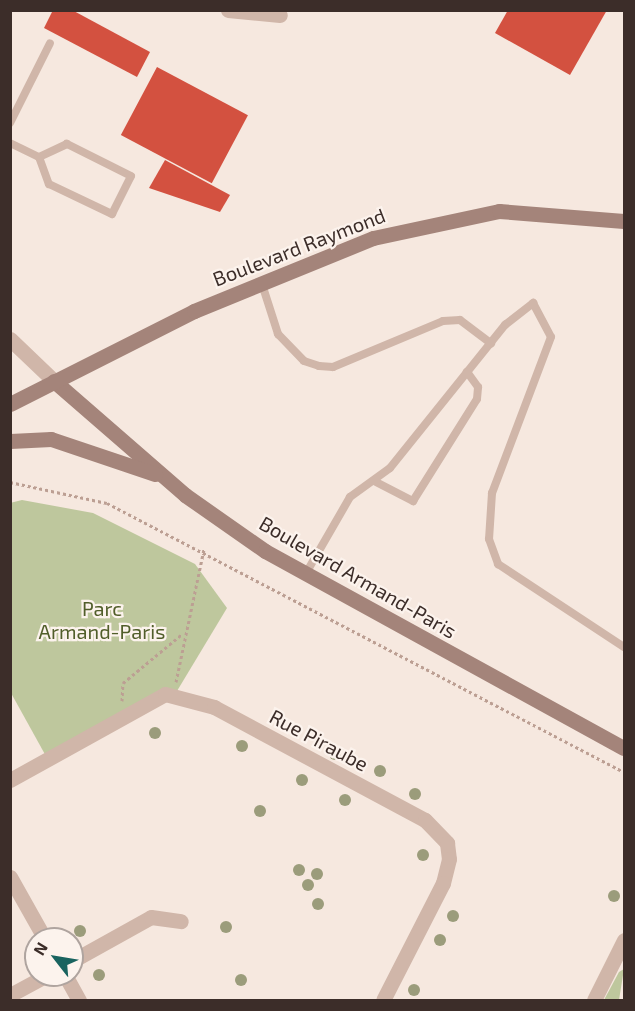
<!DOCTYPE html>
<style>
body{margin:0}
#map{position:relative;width:635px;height:1011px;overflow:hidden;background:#f6e8df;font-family:"Exo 2",sans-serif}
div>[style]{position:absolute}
.green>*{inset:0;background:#bec79d}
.building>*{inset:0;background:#d35140;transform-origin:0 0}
.path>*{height:3px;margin-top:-1.5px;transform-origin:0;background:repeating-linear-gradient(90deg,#bc9f93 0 3px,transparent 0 6px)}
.lane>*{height:8px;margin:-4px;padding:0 4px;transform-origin:4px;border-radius:4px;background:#d0b6a9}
.street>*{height:15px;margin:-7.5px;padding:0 7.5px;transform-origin:7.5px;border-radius:7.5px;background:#d0b6a9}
.secondary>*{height:15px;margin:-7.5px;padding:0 7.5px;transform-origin:7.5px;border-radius:7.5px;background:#a4847a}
.trees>*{width:12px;height:12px;margin:-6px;border-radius:50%;background:#9b9c7b}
span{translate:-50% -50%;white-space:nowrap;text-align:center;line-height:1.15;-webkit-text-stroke:4.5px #fcf3ed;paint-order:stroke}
.street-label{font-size:20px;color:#3c2d29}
.park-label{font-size:20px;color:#515e2a}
.frame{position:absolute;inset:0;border:12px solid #3c2d29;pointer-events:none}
.north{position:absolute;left:24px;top:927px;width:60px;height:60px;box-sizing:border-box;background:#fcf3ed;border:2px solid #afa49f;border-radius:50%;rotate:301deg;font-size:16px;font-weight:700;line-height:24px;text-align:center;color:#3c2d29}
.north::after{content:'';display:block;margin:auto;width:21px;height:27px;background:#19635f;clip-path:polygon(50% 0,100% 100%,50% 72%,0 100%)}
</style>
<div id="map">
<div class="green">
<div style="clip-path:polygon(22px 500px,93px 513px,195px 564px,227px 608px,174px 696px,47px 758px,11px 693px,10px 503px)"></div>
<div style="clip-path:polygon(624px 969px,619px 1000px,604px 1000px,619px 972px)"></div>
</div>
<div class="building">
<div style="clip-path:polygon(53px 10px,72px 10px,150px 52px,137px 77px,44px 28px)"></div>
<div style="clip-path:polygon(508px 10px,607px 10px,570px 75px,495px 33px)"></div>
<div style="left:157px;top:67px;width:103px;height:77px;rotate:28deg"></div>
<div style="clip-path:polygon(165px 160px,230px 195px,220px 212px,149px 188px)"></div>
</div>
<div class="path">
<div style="left:10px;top:482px;width:99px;rotate:12.2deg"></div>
<div style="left:107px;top:503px;width:583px;rotate:27.49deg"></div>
<div style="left:176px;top:682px;width:136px;rotate:-78.1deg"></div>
<div style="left:122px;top:701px;width:18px;rotate:-87deg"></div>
<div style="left:123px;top:683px;width:77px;rotate:-39.7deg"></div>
</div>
<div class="lane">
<div style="left:10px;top:123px;width:89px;rotate:-63.4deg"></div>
<div style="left:10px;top:143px;width:32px;rotate:26deg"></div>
<div style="left:39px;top:157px;width:29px;rotate:70deg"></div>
<div style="left:49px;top:184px;width:70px;rotate:25.5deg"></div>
<div style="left:112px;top:214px;width:42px;rotate:-63.4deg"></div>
<div style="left:131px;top:176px;width:72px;rotate:-153.4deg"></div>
<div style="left:67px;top:144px;width:31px;rotate:155deg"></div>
<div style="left:261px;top:281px;width:56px;rotate:72.2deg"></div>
<div style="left:278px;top:334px;width:37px;rotate:46deg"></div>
<div style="left:304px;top:361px;width:16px;rotate:18deg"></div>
<div style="left:319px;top:366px;width:14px;rotate:4deg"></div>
<div style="left:333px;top:367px;width:119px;rotate:-22.7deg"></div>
<div style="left:443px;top:321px;width:17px;rotate:-3deg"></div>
<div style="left:460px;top:320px;width:39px;rotate:37deg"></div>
<div style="left:376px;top:482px;width:42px;rotate:27.2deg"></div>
<div style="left:413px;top:501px;width:120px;rotate:-57.9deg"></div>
<div style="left:477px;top:399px;width:12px;rotate:-85deg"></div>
<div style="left:478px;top:387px;width:19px;rotate:-126deg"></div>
<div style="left:305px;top:575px;width:90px;rotate:-60deg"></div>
<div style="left:350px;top:497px;width:49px;rotate:-35.9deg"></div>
<div style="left:390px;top:468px;width:184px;rotate:-51.2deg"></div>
<div style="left:505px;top:325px;width:36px;rotate:-38deg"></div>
<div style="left:533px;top:303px;width:38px;rotate:62deg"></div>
<div style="left:551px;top:337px;width:167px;rotate:110.7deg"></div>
<div style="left:492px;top:493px;width:46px;rotate:93.7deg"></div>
<div style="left:489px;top:539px;width:27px;rotate:70deg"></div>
<div style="left:498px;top:564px;width:151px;rotate:33.4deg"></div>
</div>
<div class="street">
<div style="left:228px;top:10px;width:52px;rotate:5.5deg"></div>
<div style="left:10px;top:339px;width:61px;rotate:43.7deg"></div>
<div style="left:10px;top:780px;width:177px;rotate:-29deg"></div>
<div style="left:165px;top:694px;width:51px;rotate:14.9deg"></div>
<div style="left:214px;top:707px;width:239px;rotate:28.2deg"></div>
<div style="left:425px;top:820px;width:32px;rotate:46deg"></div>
<div style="left:447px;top:843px;width:16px;rotate:83deg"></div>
<div style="left:449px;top:859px;width:25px;rotate:104deg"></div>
<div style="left:443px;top:883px;width:131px;rotate:117.1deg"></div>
<div style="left:10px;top:877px;width:71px;rotate:60.6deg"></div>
<div style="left:72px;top:961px;width:90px;rotate:-29.1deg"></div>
<div style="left:151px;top:917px;width:30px;rotate:8deg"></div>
<div style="left:65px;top:975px;width:29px;rotate:61deg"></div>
<div style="left:10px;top:995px;width:42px;rotate:-28.4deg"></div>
<div style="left:594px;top:1000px;width:67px;rotate:-63.4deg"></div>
</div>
<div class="secondary">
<div style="left:54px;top:381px;width:174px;rotate:41deg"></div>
<div style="left:185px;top:495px;width:98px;rotate:35deg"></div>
<div style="left:265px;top:551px;width:409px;rotate:28.8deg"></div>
<div style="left:10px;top:404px;width:206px;rotate:-26.8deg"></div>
<div style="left:194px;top:311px;width:193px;rotate:-22.2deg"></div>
<div style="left:373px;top:238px;width:129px;rotate:-12.1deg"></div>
<div style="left:499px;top:211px;width:125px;rotate:4.6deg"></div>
<div style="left:10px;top:441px;width:41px;rotate:-2.8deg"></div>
<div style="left:51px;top:439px;width:110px;rotate:18.6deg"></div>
</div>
<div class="trees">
<div style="left:155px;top:733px"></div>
<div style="left:242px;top:746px"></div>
<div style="left:335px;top:754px"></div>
<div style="left:380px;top:771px"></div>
<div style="left:302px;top:780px"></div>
<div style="left:415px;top:794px"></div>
<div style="left:345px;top:800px"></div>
<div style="left:260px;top:811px"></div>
<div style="left:423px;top:855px"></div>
<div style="left:299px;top:870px"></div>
<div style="left:317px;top:874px"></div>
<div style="left:308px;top:885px"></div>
<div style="left:614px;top:896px"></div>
<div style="left:318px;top:904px"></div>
<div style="left:453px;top:916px"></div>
<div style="left:226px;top:927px"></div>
<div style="left:80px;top:931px"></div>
<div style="left:440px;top:940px"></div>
<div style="left:99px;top:975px"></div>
<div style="left:241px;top:980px"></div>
<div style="left:414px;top:990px"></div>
</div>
<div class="street-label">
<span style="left:299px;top:247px;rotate:-21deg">Boulevard Raymond</span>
<span style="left:358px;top:577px;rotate:30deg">Boulevard Armand-Paris</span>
<span style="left:319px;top:740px;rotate:28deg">Rue Piraube</span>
</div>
<div class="park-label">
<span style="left:102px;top:620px">Parc<br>Armand-Paris</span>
</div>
<div class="frame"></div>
<div class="north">N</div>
</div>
